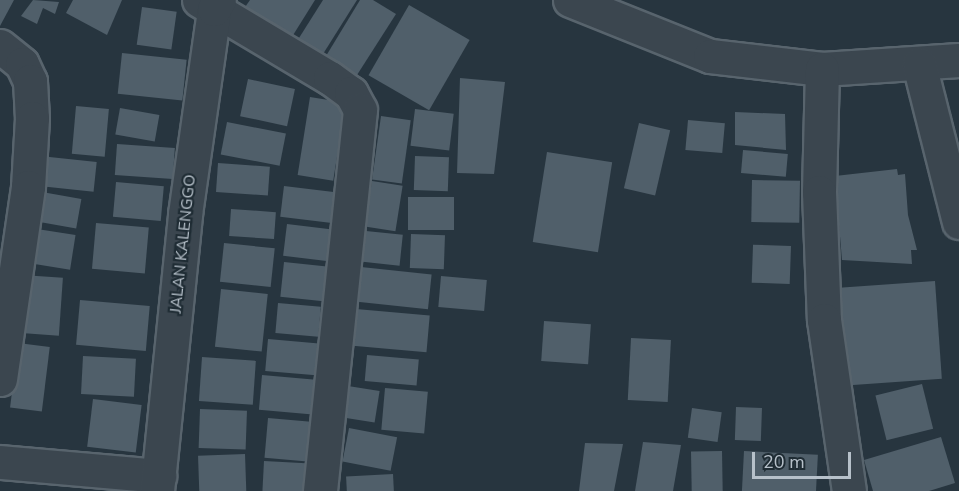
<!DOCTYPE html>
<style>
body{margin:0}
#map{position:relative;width:959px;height:491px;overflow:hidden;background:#27353f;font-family:"Nunito Sans",sans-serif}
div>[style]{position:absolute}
.building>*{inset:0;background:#505f6a;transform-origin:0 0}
.roads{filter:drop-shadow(2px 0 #58646d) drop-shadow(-2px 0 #58646d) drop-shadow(0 2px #58646d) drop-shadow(0 -2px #58646d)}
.minor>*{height:33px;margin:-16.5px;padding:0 16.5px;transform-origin:16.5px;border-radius:16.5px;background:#3b464f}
span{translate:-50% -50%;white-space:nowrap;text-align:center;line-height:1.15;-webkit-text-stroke:4.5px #1f2c34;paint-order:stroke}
.street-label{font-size:16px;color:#b7c1ca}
.scale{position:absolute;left:752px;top:452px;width:99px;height:27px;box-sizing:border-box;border:3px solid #b7c1ca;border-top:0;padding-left:8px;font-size:18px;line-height:21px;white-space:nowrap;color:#b7c1ca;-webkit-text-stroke:4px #1f2c34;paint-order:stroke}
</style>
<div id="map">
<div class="building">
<div style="clip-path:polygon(0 0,14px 0,0 26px)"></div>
<div style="clip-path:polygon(33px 0,59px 2px,55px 14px,43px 8px,37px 24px,21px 16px)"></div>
<div style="clip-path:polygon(73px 0,122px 0,107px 35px,66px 13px)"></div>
<div style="clip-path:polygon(250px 0,315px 0,290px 40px,243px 10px)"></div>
<div style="clip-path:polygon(323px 0,357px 0,323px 54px,299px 38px)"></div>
<div style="clip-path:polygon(360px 0,373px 0,396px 14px,357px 75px,326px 56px)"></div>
<div style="left:409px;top:5px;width:70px;height:81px;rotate:30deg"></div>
<div style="left:142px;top:7px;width:35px;height:38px;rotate:8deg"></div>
<div style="left:122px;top:53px;width:65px;height:41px;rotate:6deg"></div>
<div style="clip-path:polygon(460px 78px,505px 82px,494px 174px,457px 173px)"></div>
<div style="left:248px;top:79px;width:48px;height:38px;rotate:12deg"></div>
<div style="left:310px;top:97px;width:36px;height:79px;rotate:9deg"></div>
<div style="left:76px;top:106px;width:33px;height:48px;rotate:5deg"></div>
<div style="left:120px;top:108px;width:40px;height:27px;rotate:10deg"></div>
<div style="left:415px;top:109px;width:39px;height:37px;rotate:7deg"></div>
<div style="clip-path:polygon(735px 112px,785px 114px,786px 150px,735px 145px)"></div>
<div style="left:381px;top:116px;width:30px;height:64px;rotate:8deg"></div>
<div style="left:688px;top:120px;width:37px;height:30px;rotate:5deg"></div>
<div style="left:227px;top:122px;width:60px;height:33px;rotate:11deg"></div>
<div style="left:639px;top:123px;width:32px;height:67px;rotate:13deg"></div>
<div style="left:117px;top:144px;width:58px;height:31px;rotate:4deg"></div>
<div style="left:743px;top:150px;width:45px;height:23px;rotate:5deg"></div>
<div style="left:547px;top:152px;width:66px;height:91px;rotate:9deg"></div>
<div style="left:40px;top:156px;width:57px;height:30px;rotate:6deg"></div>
<div style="left:415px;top:156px;width:34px;height:34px;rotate:2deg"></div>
<div style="left:218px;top:163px;width:52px;height:29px;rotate:4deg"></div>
<div style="clip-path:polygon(897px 169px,898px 175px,905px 174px,908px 215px,917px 250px,911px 250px,912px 264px,842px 260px,835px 176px)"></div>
<div style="left:752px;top:180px;width:48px;height:42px;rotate:1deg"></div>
<div style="left:372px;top:181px;width:31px;height:46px;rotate:9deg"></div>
<div style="left:116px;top:182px;width:48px;height:35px;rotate:5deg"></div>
<div style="left:284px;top:186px;width:52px;height:31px;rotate:7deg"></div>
<div style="left:42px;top:192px;width:40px;height:30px;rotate:10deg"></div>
<div style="left:408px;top:197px;width:46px;height:33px"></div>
<div style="left:231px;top:209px;width:45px;height:27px;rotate:4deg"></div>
<div style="left:96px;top:223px;width:53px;height:46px;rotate:5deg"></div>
<div style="left:287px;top:224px;width:50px;height:32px;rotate:7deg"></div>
<div style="left:37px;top:229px;width:39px;height:35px;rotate:9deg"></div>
<div style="left:366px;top:231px;width:37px;height:31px;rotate:6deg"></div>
<div style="left:411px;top:234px;width:34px;height:34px;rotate:2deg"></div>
<div style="left:224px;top:243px;width:51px;height:39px;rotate:6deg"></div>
<div style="left:791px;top:246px;width:38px;height:38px;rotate:92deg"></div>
<div style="left:284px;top:262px;width:48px;height:35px;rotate:6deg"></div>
<div style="left:361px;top:267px;width:71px;height:35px;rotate:6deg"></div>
<div style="left:22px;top:275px;width:41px;height:58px;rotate:4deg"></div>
<div style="left:441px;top:276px;width:46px;height:31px;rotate:5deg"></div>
<div style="left:935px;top:281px;width:98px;height:96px;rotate:86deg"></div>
<div style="left:221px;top:289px;width:47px;height:58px;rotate:6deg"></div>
<div style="left:80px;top:300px;width:70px;height:45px;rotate:5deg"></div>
<div style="left:278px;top:303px;width:43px;height:30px;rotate:5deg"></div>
<div style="left:356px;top:309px;width:74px;height:37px;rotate:5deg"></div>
<div style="left:544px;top:321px;width:47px;height:40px;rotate:4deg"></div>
<div style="left:631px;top:338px;width:40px;height:62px;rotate:3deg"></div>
<div style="left:268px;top:339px;width:54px;height:32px;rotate:5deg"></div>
<div style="left:18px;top:343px;width:32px;height:65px;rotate:7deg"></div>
<div style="left:367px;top:355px;width:52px;height:26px;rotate:5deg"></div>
<div style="left:83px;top:356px;width:53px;height:38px;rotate:3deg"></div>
<div style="left:202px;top:357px;width:54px;height:44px;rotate:4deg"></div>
<div style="left:262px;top:375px;width:54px;height:35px;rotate:5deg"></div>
<div style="left:922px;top:384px;width:46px;height:48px;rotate:76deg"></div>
<div style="left:348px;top:386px;width:32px;height:32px;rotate:9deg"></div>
<div style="left:385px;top:388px;width:43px;height:42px;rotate:5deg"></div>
<div style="left:93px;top:399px;width:49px;height:48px;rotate:7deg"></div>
<div style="left:736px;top:407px;width:26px;height:33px;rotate:2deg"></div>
<div style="left:692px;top:408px;width:30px;height:30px;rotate:8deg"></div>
<div style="left:200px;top:409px;width:47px;height:39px;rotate:2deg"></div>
<div style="left:268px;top:418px;width:43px;height:40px;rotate:5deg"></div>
<div style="left:349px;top:428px;width:49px;height:34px;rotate:11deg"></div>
<div style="clip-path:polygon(941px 437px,955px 483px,929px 491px,873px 491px,864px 460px)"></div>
<div style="clip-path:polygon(643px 442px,681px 445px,673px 491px,635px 491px)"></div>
<div style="clip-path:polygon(585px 443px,623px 444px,614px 491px,579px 491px)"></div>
<div style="left:722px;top:451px;width:40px;height:31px;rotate:89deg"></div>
<div style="left:744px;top:451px;width:74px;height:40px;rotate:3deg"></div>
<div style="left:245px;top:454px;width:37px;height:47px;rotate:88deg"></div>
<div style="left:264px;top:461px;width:42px;height:30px;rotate:3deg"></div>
<div style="left:393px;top:474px;width:17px;height:47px;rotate:87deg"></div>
</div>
<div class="roads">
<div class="minor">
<div style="left:199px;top:0;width:152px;rotate:30.8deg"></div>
<div style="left:330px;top:78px;width:26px;rotate:36deg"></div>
<div style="left:351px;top:93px;width:19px;rotate:62deg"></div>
<div style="left:360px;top:110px;width:383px;rotate:96deg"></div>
<div style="left:570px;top:0;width:151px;rotate:21.8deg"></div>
<div style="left:710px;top:56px;width:113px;rotate:6.6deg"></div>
<div style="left:822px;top:69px;width:137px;rotate:-3.8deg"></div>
<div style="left:0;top:46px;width:28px;rotate:39deg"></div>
<div style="left:22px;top:64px;width:19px;rotate:65deg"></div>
<div style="left:30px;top:81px;width:37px;rotate:87deg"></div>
<div style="left:32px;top:118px;width:69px;rotate:93.3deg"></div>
<div style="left:28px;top:187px;width:194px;rotate:98.3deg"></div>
<div style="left:919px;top:64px;width:163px;rotate:75.8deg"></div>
<div style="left:822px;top:69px;width:123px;rotate:91.4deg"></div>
<div style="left:819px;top:192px;width:128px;rotate:87.8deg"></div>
<div style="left:824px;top:320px;width:173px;rotate:81.7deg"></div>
<div style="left:0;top:462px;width:160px;rotate:5deg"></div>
<div style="left:157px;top:491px;width:278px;rotate:-84.2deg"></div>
<div style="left:185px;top:214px;width:207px;rotate:-81.9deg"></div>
<div style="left:214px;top:9px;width:10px;rotate:-61deg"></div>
</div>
</div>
<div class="street-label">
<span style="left:183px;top:244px;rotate:-84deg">JALAN KALENGGO</span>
</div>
<div class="scale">20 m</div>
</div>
